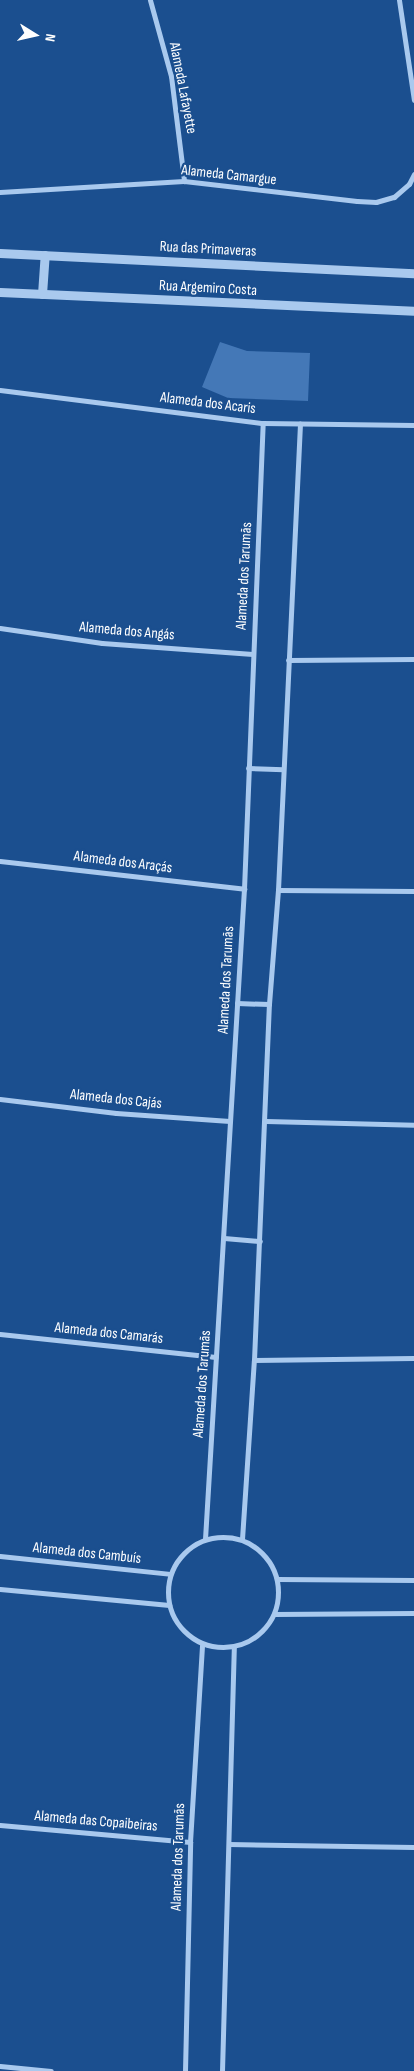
<!DOCTYPE html>
<meta charset="utf-8">
<style>
body{margin:0}
#map{position:relative;width:414px;height:2071px;overflow:hidden;background:#1b4f8f;font-family:"Sofia Sans Condensed",sans-serif}
div>[style]{position:absolute}
.building>*{inset:0;background:#4478b7}
.minor>*{height:5px;margin:-2.5px;padding:0 2.5px;transform-origin:2.5px;border-radius:2.5px;background:#a9c9ee}
.minor>.ring{margin:-2.5px;padding:0;box-sizing:content-box;background:none;border:5px solid #a9c9ee;border-radius:50%}
.tertiary>*{height:9px;margin:-4.5px;padding:0 4.5px;transform-origin:4.5px;border-radius:4.5px;background:#a9c9ee}
span{translate:-50% -50%;white-space:nowrap;text-align:center;line-height:1.15;-webkit-text-stroke:4.5px #1b4f8f;paint-order:stroke}
.street-label{font-size:15px;color:#fff}
.north{position:absolute;left:10px;top:10px;width:50px;height:50px;-webkit-text-stroke:4px #1b4f8f;paint-order:stroke;rotate:100deg;font-size:14px;font-weight:700;line-height:20px;text-align:center;color:#fff}
.north::after{content:'';display:block;margin:auto;width:18px;height:22px;background:#fff;clip-path:polygon(50% 0,100% 100%,50% 72%,0 100%)}
</style>
<div id="map">
<div class="building">
<div style="clip-path:polygon(220px 342px,247px 351px,310px 353px,308px 401px,228px 398px,202px 387px)"></div>
</div>
<div class="minor">
<div style="left:150px;top:0;width:79px;rotate:74.6deg"></div>
<div style="left:171px;top:76px;width:106px;rotate:82.9deg"></div>
<div style="left:399px;top:0;width:101px;rotate:81.5deg"></div>
<div style="left:0;top:192px;width:184px;rotate:-3.4deg"></div>
<div style="left:184px;top:181px;width:174px;rotate:6.6deg"></div>
<div style="left:357px;top:201px;width:19px;rotate:3deg"></div>
<div style="left:376px;top:202px;width:19px;rotate:-16deg"></div>
<div style="left:394px;top:197px;width:20px;rotate:-41deg"></div>
<div style="left:409px;top:184px;width:11px;rotate:-63deg"></div>
<div style="left:0;top:390px;width:265px;rotate:7.2deg"></div>
<div style="left:263px;top:423px;width:151px;rotate:0.8deg"></div>
<div style="left:0;top:628px;width:103px;rotate:8.4deg"></div>
<div style="left:102px;top:643px;width:151px;rotate:4.2deg"></div>
<div style="left:288px;top:660px;width:126px;rotate:-0.5deg"></div>
<div style="left:248px;top:768px;width:35px;rotate:2deg"></div>
<div style="left:0;top:861px;width:246px;rotate:6.5deg"></div>
<div style="left:278px;top:890px;width:136px;rotate:0.4deg"></div>
<div style="left:237px;top:1003px;width:32px;rotate:2deg"></div>
<div style="left:0;top:1099px;width:117px;rotate:6.9deg"></div>
<div style="left:116px;top:1113px;width:114px;rotate:4deg"></div>
<div style="left:266px;top:1121px;width:148px;rotate:1.5deg"></div>
<div style="left:224px;top:1238px;width:36px;rotate:5deg"></div>
<div style="left:0;top:1334px;width:217px;rotate:6.1deg"></div>
<div style="left:254px;top:1360px;width:160px;rotate:-0.7deg"></div>
<div class="ring" style="left:168px;top:1537px;width:105px;height:105px"></div>
<div style="left:205px;top:1539px;width:651px;rotate:-86.57deg"></div>
<div style="left:244px;top:889px;width:466px;rotate:-87.7deg"></div>
<div style="left:242px;top:1539px;width:179px;rotate:-86.2deg"></div>
<div style="left:254px;top:1360px;width:356px;rotate:-87.6deg"></div>
<div style="left:269px;top:1004px;width:114px;rotate:-85.5deg"></div>
<div style="left:278px;top:890px;width:467px;rotate:-87.3deg"></div>
<div style="left:0;top:1556px;width:171px;rotate:6deg"></div>
<div style="left:277px;top:1579px;width:137px;rotate:0.4deg"></div>
<div style="left:0;top:1589px;width:170px;rotate:5.4deg"></div>
<div style="left:274px;top:1614px;width:140px;rotate:-0.4deg"></div>
<div style="left:0;top:1825px;width:191px;rotate:5.1deg"></div>
<div style="left:229px;top:1844px;width:185px;rotate:0.9deg"></div>
<div style="left:0;top:2066px;width:51px;rotate:5.6deg"></div>
<div style="left:185px;top:2071px;width:229px;rotate:-88.7deg"></div>
<div style="left:190px;top:1842px;width:199px;rotate:-86.5deg"></div>
<div style="left:222px;top:2071px;width:424px;rotate:-88.4deg"></div>
</div>
<div class="tertiary">
<div style="left:0;top:253px;width:414px;rotate:2.8deg"></div>
<div style="left:0;top:292px;width:414px;rotate:2.6deg"></div>
<div style="left:42px;top:294px;width:39px;rotate:-86deg"></div>
</div>
<div class="street-label">
<span style="left:183px;top:88px;rotate:79deg">Alameda Lafayette</span>
<span style="left:229px;top:175px;rotate:6deg">Alameda Camargue</span>
<span style="left:208px;top:249px;rotate:3deg">Rua das Primaveras</span>
<span style="left:208px;top:288px;rotate:3deg">Rua Argemiro Costa</span>
<span style="left:208px;top:403px;rotate:7deg">Alameda dos Acaris</span>
<span style="left:244px;top:576px;rotate:-87deg">Alameda dos Tarumãs</span>
<span style="left:127px;top:631px;rotate:5deg">Alameda dos Angás</span>
<span style="left:123px;top:862px;rotate:7deg">Alameda dos Araçás</span>
<span style="left:226px;top:980px;rotate:-87deg">Alameda dos Tarumãs</span>
<span style="left:116px;top:1099px;rotate:6deg">Alameda dos Cajás</span>
<span style="left:109px;top:1333px;rotate:6deg">Alameda dos Camarás</span>
<span style="left:202px;top:1384px;rotate:-86deg">Alameda dos Tarumãs</span>
<span style="left:87px;top:1553px;rotate:6deg">Alameda dos Cambuís</span>
<span style="left:96px;top:1821px;rotate:5deg">Alameda das Copaibeiras</span>
<span style="left:178px;top:1857px;rotate:-88deg">Alameda dos Tarumãs</span>
</div>
<div class="north">N</div>
</div>
